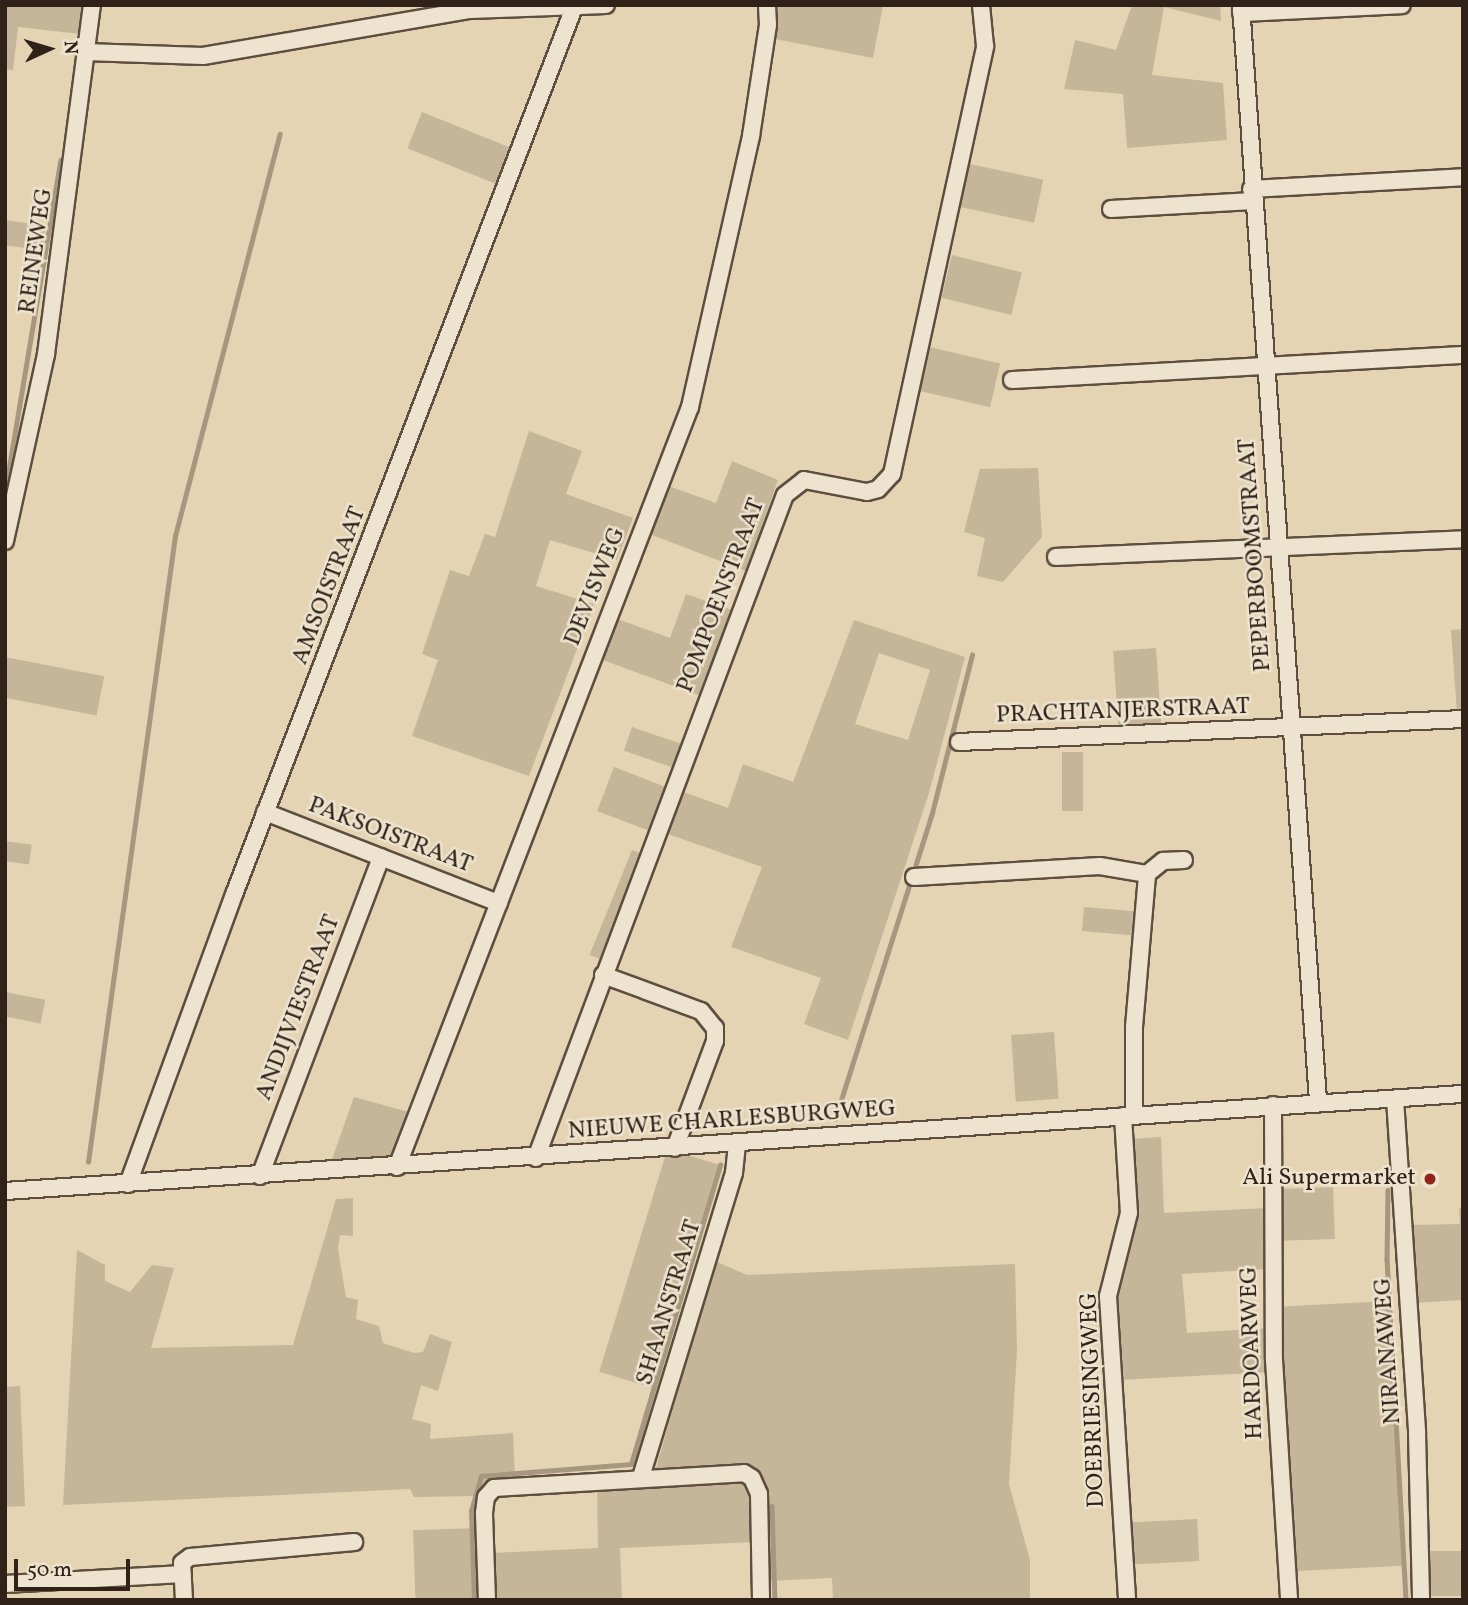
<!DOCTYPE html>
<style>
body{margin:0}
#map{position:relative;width:1468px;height:1605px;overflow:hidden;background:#e4d4b4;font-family:Vollkorn,serif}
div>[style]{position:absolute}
.green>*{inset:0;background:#c5b699;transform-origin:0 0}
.stream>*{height:4.5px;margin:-2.25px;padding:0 2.25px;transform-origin:2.25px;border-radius:2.25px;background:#a7977f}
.roads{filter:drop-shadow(2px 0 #5d4e3f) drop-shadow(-2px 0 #5d4e3f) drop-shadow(0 2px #5d4e3f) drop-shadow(0 -2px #5d4e3f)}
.minor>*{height:16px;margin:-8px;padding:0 8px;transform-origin:8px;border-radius:8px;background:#ede3ce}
.dots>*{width:19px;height:19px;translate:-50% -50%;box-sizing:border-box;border:4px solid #ede3ce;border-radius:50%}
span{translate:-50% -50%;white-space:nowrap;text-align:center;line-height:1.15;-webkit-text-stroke:5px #ede3ce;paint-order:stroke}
.street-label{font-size:24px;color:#302218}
.poi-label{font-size:24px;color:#302218}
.right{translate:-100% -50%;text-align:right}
.frame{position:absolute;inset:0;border:7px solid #302218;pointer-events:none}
.north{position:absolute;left:14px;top:14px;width:70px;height:70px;-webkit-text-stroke:5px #ede3ce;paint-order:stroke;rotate:86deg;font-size:19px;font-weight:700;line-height:28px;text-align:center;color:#302218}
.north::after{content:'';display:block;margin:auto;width:24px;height:32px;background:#302218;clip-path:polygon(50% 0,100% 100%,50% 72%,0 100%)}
.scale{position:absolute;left:14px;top:1559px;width:116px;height:32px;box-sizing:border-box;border:4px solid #302218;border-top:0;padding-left:9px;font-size:21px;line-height:24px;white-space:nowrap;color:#302218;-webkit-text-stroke:5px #ede3ce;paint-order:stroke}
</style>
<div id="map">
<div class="green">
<div style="clip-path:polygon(5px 5px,84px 5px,81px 34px,18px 27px,13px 70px,5px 69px)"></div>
<div style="clip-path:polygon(777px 5px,883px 5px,873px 58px,770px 38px)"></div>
<div style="clip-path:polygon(1132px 5px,1220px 5px,1221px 21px,1164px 7px,1152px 75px,1223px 83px,1227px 140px,1127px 148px,1123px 94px,1064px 89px,1075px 40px,1116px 50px)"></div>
<div style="left:422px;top:112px;width:95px;height:39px;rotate:22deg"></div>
<div style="left:965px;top:163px;width:80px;height:44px;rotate:12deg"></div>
<div style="left:5px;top:220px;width:41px;height:25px;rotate:8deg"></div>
<div style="left:952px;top:255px;width:72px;height:44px;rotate:14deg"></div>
<div style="left:929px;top:347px;width:73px;height:45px;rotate:13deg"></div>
<div style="clip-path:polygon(529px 431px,582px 451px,566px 494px,633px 518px,617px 560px,550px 540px,536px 586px,594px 604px,529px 776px,412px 736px,438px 660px,422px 654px,450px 570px,469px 576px,485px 534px,495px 537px)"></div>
<div style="clip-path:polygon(732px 461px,778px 480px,746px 571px,647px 533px,666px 485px,716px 503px)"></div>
<div style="clip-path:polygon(1038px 468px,1042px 537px,1003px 582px,977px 576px,985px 538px,964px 532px,980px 469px)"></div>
<div style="clip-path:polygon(686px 594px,735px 611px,704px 697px,597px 658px,612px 617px,670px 638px)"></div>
<div style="clip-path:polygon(evenodd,854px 620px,965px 657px,929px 793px,848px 1040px,804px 1024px,821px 978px,731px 947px,762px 867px,665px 833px,681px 791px,728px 808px,743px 764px,793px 782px,854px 620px,879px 653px,930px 670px,908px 740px,855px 724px,879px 653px)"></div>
<div style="clip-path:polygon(1463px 629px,1463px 713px,1457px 713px,1451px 630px)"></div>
<div style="left:1156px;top:648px;width:80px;height:43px;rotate:86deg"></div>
<div style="left:5px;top:657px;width:101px;height:40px;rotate:11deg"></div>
<div style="left:632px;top:727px;width:54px;height:25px;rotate:19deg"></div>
<div style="left:1062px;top:752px;width:21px;height:59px"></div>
<div style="left:614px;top:767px;width:57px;height:47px;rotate:21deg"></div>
<div style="left:5px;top:841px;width:27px;height:20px;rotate:8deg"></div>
<div style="left:632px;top:850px;width:11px;height:113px;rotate:22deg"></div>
<div style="left:1084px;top:907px;width:53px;height:24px;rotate:5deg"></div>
<div style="left:5px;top:992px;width:41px;height:24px;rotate:11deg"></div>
<div style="left:1054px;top:1032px;width:67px;height:43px;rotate:86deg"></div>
<div style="clip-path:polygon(354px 1097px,412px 1113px,394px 1158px,331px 1162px)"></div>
<div style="clip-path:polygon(1161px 1137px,1164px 1213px,1268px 1208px,1267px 1269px,1182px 1274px,1187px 1333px,1270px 1328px,1270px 1372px,1118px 1380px,1113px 1291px,1129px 1139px)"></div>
<div style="left:720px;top:1165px;width:233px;height:55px;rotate:107deg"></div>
<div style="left:1333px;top:1187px;width:52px;height:54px;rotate:88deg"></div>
<div style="clip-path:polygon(353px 1198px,353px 1236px,340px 1235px,338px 1249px,346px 1297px,358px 1300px,356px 1319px,379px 1326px,383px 1343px,414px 1353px,423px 1352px,430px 1334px,452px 1342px,438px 1391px,421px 1385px,412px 1419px,431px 1424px,430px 1439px,513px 1433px,515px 1478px,491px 1484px,481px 1496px,414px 1497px,410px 1489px,63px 1505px,77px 1250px,105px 1265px,105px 1281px,130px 1292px,152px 1265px,174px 1268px,151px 1348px,293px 1345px,336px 1199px)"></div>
<div style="clip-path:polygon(1459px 1208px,1463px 1208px,1463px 1300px,1414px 1303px,1410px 1225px,1460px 1224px)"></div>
<div style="clip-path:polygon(715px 1261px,747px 1275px,1015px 1264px,1017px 1350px,1009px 1484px,1030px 1560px,1030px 1600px,833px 1600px,832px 1578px,768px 1581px,766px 1490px,762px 1475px,743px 1467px,663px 1471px,656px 1468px)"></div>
<div style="left:1388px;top:1301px;width:265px;height:109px;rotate:87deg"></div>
<div style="clip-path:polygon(20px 1386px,25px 1506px,5px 1507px,5px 1387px)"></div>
<div style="clip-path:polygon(739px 1480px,749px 1484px,753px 1494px,755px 1542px,620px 1548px,622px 1600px,492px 1600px,491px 1553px,598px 1548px,597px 1486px)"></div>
<div style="left:1197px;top:1519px;width:42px;height:72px;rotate:87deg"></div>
<div style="left:478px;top:1528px;width:72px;height:65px;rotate:88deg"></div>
<div style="left:1463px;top:1551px;width:45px;height:36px;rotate:90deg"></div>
</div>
<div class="stream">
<div style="left:5px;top:491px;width:335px;rotate:-80.5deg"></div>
<div style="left:835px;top:1119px;width:321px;rotate:-72.4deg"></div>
<div style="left:932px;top:813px;width:163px;rotate:-75.8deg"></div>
<div style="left:88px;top:1162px;width:632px;rotate:-82.09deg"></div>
<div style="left:175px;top:536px;width:415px;rotate:-75.4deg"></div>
<div style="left:1388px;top:1190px;width:69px;rotate:90.8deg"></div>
<div style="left:1387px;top:1259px;width:342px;rotate:86.8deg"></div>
<div style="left:772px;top:1506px;width:94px;rotate:88.2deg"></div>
<div style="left:474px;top:1600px;width:89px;rotate:-91.9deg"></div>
<div style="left:471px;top:1511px;width:36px;rotate:-74deg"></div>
<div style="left:481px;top:1476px;width:150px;rotate:-4.6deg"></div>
<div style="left:631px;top:1464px;width:312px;rotate:-73.4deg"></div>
</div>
<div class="roads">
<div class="minor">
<div style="left:1241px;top:5px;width:1100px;rotate:85.98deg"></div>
<div style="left:1241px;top:13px;width:161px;rotate:-2.8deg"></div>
<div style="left:85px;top:52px;width:118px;rotate:1.9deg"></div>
<div style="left:203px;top:56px;width:271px;rotate:-9.8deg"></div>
<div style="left:470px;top:10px;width:136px;rotate:-2.1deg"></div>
<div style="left:1251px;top:189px;width:212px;rotate:-3.2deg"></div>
<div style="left:1111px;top:209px;width:142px;rotate:-3.2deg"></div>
<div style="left:1012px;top:380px;width:452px;rotate:-3.2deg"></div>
<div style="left:5px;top:541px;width:191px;rotate:-77.6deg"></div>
<div style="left:46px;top:354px;width:352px;rotate:-82.5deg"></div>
<div style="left:1056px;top:557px;width:407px;rotate:-2.5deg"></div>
<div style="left:959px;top:742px;width:505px;rotate:-2.61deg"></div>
<div style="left:265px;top:812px;width:251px;rotate:21.3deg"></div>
<div style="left:914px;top:877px;width:186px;rotate:-3.4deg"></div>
<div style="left:1100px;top:866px;width:48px;rotate:9.7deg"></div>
<div style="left:1147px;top:874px;width:21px;rotate:-39deg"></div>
<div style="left:1163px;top:861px;width:21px;rotate:-3deg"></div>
<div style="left:603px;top:975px;width:104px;rotate:20.2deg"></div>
<div style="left:701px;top:1011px;width:22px;rotate:51deg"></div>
<div style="left:715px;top:1028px;width:13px;rotate:90deg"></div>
<div style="left:715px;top:1041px;width:114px;rotate:110.5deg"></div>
<div style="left:1395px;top:1099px;width:335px;rotate:86.2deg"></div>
<div style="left:1417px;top:1433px;width:167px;rotate:88.6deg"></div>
<div style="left:1273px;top:1105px;width:255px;rotate:89.8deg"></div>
<div style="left:1274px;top:1360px;width:240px;rotate:86.4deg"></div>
<div style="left:1134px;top:1115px;width:88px;rotate:-90deg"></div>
<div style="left:1134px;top:1027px;width:154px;rotate:-85.1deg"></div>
<div style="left:1123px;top:1116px;width:97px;rotate:86.5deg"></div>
<div style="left:1129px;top:1213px;width:86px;rotate:104.2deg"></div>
<div style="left:1108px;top:1296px;width:305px;rotate:86.4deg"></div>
<div style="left:536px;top:1158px;width:708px;rotate:-69.42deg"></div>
<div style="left:785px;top:495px;width:24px;rotate:-38deg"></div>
<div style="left:804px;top:480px;width:64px;rotate:10.8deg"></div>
<div style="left:867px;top:492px;width:11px;rotate:-15deg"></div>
<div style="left:878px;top:489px;width:21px;rotate:-47deg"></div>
<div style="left:892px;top:474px;width:438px;rotate:-77.7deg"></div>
<div style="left:985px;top:46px;width:41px;rotate:-95.6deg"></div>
<div style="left:397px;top:1167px;width:815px;rotate:-68.92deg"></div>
<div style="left:690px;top:407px;width:278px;rotate:-77.3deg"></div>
<div style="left:751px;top:136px;width:112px;rotate:-81.3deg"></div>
<div style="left:768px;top:25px;width:20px;rotate:-93deg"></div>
<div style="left:260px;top:1176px;width:341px;rotate:-69.2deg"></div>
<div style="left:128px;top:1184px;width:311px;rotate:-69.9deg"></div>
<div style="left:235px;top:892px;width:950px;rotate:-69.03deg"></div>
<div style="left:5px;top:1191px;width:1461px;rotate:-3.81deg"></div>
<div style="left:641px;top:1477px;width:318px;rotate:-73deg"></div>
<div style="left:734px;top:1173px;width:31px;rotate:-84deg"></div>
<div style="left:5px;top:1584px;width:178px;rotate:-3.2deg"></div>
<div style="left:184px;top:1600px;width:37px;rotate:-93deg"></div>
<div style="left:182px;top:1563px;width:10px;rotate:-37deg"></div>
<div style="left:190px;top:1557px;width:165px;rotate:-5.2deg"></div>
<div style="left:487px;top:1600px;width:87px;rotate:-92deg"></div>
<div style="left:484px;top:1513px;width:16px;rotate:-83deg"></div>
<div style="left:486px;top:1497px;width:12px;rotate:-48deg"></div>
<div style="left:494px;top:1488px;width:250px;rotate:-3.4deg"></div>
<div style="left:744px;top:1473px;width:9px;rotate:32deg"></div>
<div style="left:752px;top:1478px;width:17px;rotate:66deg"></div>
<div style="left:759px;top:1494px;width:106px;rotate:88.9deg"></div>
</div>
</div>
<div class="dots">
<div style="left:1430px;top:1179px;background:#8f2418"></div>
</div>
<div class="street-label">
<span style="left:37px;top:251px;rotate:-82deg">REINEWEG</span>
<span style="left:1256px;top:555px;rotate:-94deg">PEPERBOOMSTRAAT</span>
<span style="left:330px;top:586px;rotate:-69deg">AMSOISTRAAT</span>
<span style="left:596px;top:587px;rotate:-68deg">DEVISWEG</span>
<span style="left:722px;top:596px;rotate:-69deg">POMPOENSTRAAT</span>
<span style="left:1123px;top:712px;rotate:-2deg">PRACHTANJERSTRAAT</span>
<span style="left:390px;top:836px;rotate:21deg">PAKSOISTRAAT</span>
<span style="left:299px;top:1008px;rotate:-69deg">ANDIJVIESTRAAT</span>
<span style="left:732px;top:1121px;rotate:-4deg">NIEUWE CHARLESBURGWEG</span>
<span style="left:670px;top:1303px;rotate:-73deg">SHAANSTRAAT</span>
<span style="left:1389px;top:1351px;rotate:-94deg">NIRANAWEG</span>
<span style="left:1253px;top:1353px;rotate:-92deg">HARDOARWEG</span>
<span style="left:1094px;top:1400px;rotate:-92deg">DOEBRIESINGWEG</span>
</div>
<div class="poi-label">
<span class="right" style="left:1416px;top:1179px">Ali Supermarket</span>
</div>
<div class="frame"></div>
<div class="north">N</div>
<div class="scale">50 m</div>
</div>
